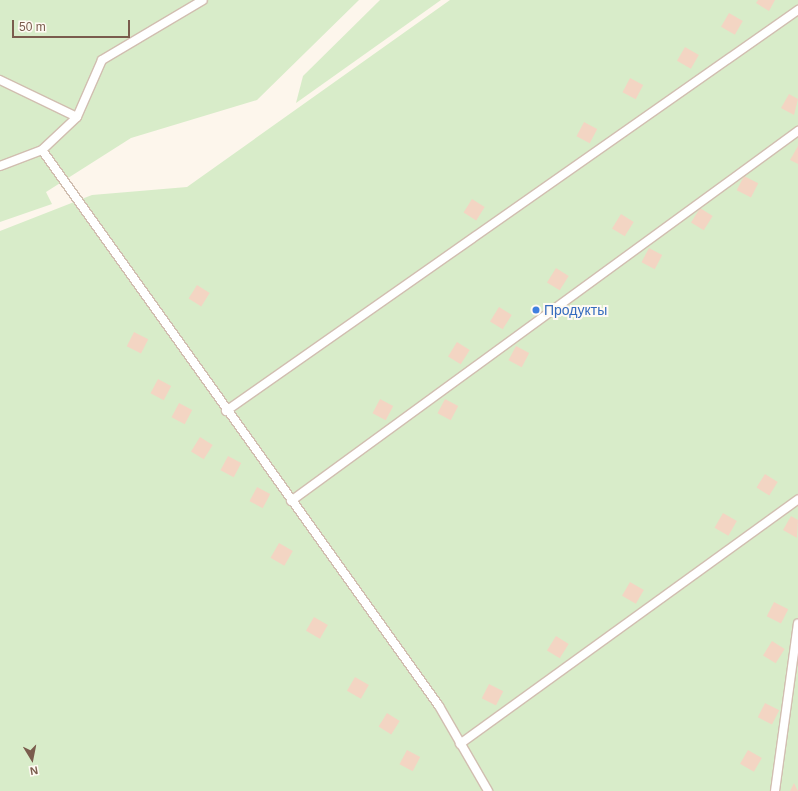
<!DOCTYPE html>
<meta charset="utf-8">
<style>
body{margin:0}
#map{position:relative;width:798px;height:791px;overflow:hidden;background:#fdf6ec;font-family:Helvetica,sans-serif}
div>[style]{position:absolute}
.green>*{inset:0;background:#d8ecc9}
.building>*{inset:0;background:#f3d5c3;transform-origin:0 0}
.roads{filter:drop-shadow(1px 0 #d1beb0) drop-shadow(-1px 0 #d1beb0) drop-shadow(0 1px #d1beb0) drop-shadow(0 -1px #d1beb0)}
.lane>*{height:8px;margin:-4px;padding:0 4px;transform-origin:4px;border-radius:4px;background:#fff}
.dots>*{width:11px;height:11px;translate:-50% -50%;box-sizing:border-box;border:2px solid #fffaf3;border-radius:50%}
span{translate:-50% -50%;white-space:nowrap;text-align:center;line-height:1.15;-webkit-text-stroke:4px #fffaf3;paint-order:stroke}
.shop-label{font-size:14px;color:#366cbe}
.left{translate:0 -50%;text-align:left}
.north{position:absolute;left:12px;top:739px;width:40px;height:40px;-webkit-text-stroke:3px #fffaf3;paint-order:stroke;rotate:170deg;font-size:11px;font-weight:700;line-height:16px;text-align:center;color:#7a5c4d}
.north::after{content:'';display:block;margin:auto;width:14px;height:18px;background:#7a5c4d;clip-path:polygon(50% 0,100% 100%,50% 72%,0 100%)}
.scale{position:absolute;left:12px;top:20px;width:118px;height:18px;box-sizing:border-box;border:2px solid #7a5c4d;border-top:0;padding-left:5px;font-size:12px;line-height:14px;white-space:nowrap;color:#7a5c4d;-webkit-text-stroke:3px #fffaf3;paint-order:stroke}
</style>
<div id="map">
<div class="green">
<div style="clip-path:polygon(0 0,359px 0,257px 100px,131px 138px,46px 192px,52px 204px,0 222px)"></div>
<div style="clip-path:polygon(380px 0,441px 0,296px 103px,303px 76px)"></div>
<div style="clip-path:polygon(450px 0,798px 0,798px 791px,0 791px,0 231px,92px 195px,187px 187px)"></div>
</div>
<div class="building">
<div style="clip-path:polygon(758px 0,775px 0,769px 11px,756px 3px)"></div>
<div style="left:729px;top:13px;width:16px;height:16px;rotate:30deg"></div>
<div style="left:685px;top:47px;width:16px;height:16px;rotate:30deg"></div>
<div style="left:630px;top:78px;width:15px;height:16px;rotate:28deg"></div>
<div style="clip-path:polygon(789px 94px,798px 99px,794px 115px,781px 108px)"></div>
<div style="left:584px;top:122px;width:15px;height:16px;rotate:28deg"></div>
<div style="clip-path:polygon(798px 146px,798px 164px,790px 160px)"></div>
<div style="left:744px;top:176px;width:16px;height:16px;rotate:27deg"></div>
<div style="left:472px;top:199px;width:15px;height:16px;rotate:32deg"></div>
<div style="left:700px;top:208px;width:15px;height:17px;rotate:32deg"></div>
<div style="left:621px;top:214px;width:15px;height:17px;rotate:32deg"></div>
<div style="left:649px;top:248px;width:15px;height:16px;rotate:28deg"></div>
<div style="left:556px;top:268px;width:15px;height:17px;rotate:32deg"></div>
<div style="left:197px;top:285px;width:15px;height:16px;rotate:32deg"></div>
<div style="left:499px;top:307px;width:15px;height:17px;rotate:32deg"></div>
<div style="left:134px;top:332px;width:16px;height:16px;rotate:27deg"></div>
<div style="left:457px;top:342px;width:15px;height:17px;rotate:32deg"></div>
<div style="left:516px;top:346px;width:15px;height:16px;rotate:28deg"></div>
<div style="left:158px;top:379px;width:15px;height:16px;rotate:28deg"></div>
<div style="left:380px;top:399px;width:15px;height:16px;rotate:28deg"></div>
<div style="left:445px;top:399px;width:15px;height:16px;rotate:28deg"></div>
<div style="left:179px;top:403px;width:15px;height:16px;rotate:28deg"></div>
<div style="left:200px;top:437px;width:15px;height:17px;rotate:32deg"></div>
<div style="left:228px;top:456px;width:15px;height:16px;rotate:28deg"></div>
<div style="left:765px;top:474px;width:15px;height:16px;rotate:32deg"></div>
<div style="left:257px;top:487px;width:15px;height:16px;rotate:28deg"></div>
<div style="left:723px;top:513px;width:16px;height:17px;rotate:30deg"></div>
<div style="clip-path:polygon(791px 516px,798px 520px,797px 538px,783px 530px)"></div>
<div style="left:279px;top:543px;width:16px;height:17px;rotate:30deg"></div>
<div style="left:630px;top:582px;width:16px;height:16px;rotate:30deg"></div>
<div style="left:774px;top:602px;width:16px;height:16px;rotate:27deg"></div>
<div style="left:314px;top:617px;width:16px;height:16px;rotate:30deg"></div>
<div style="left:556px;top:636px;width:15px;height:17px;rotate:32deg"></div>
<div style="left:772px;top:641px;width:15px;height:17px;rotate:32deg"></div>
<div style="left:355px;top:677px;width:16px;height:16px;rotate:30deg"></div>
<div style="left:489px;top:684px;width:16px;height:16px;rotate:27deg"></div>
<div style="left:765px;top:703px;width:16px;height:16px;rotate:27deg"></div>
<div style="left:387px;top:713px;width:15px;height:16px;rotate:32deg"></div>
<div style="left:407px;top:750px;width:15px;height:16px;rotate:28deg"></div>
<div style="left:748px;top:750px;width:16px;height:16px;rotate:30deg"></div>
<div style="clip-path:polygon(794px 783px,798px 791px,790px 791px)"></div>
</div>
<div class="roads">
<div class="lane">
<div style="left:0;top:80px;width:85px;rotate:25.7deg"></div>
<div style="left:42px;top:150px;width:48px;rotate:-43.3deg"></div>
<div style="left:77px;top:117px;width:62px;rotate:-66.3deg"></div>
<div style="left:102px;top:60px;width:117px;rotate:-30.7deg"></div>
<div style="left:0;top:166px;width:45px;rotate:-20.9deg"></div>
<div style="left:42px;top:150px;width:683px;rotate:54.47deg"></div>
<div style="left:439px;top:706px;width:98px;rotate:60deg"></div>
<div style="left:226px;top:411px;width:699px;rotate:-35.03deg"></div>
<div style="left:291px;top:501px;width:628px;rotate:-36.12deg"></div>
<div style="left:460px;top:744px;width:417px;rotate:-35.9deg"></div>
<div style="left:775px;top:791px;width:169px;rotate:-82.2deg"></div>
</div>
</div>
<div class="dots">
<div style="left:536px;top:310px;background:#3f7fe0"></div>
</div>
<div class="shop-label">
<span class="left" style="left:544px;top:310px">Продукты</span>
</div>
<div class="north">N</div>
<div class="scale">50 m</div>
</div>
